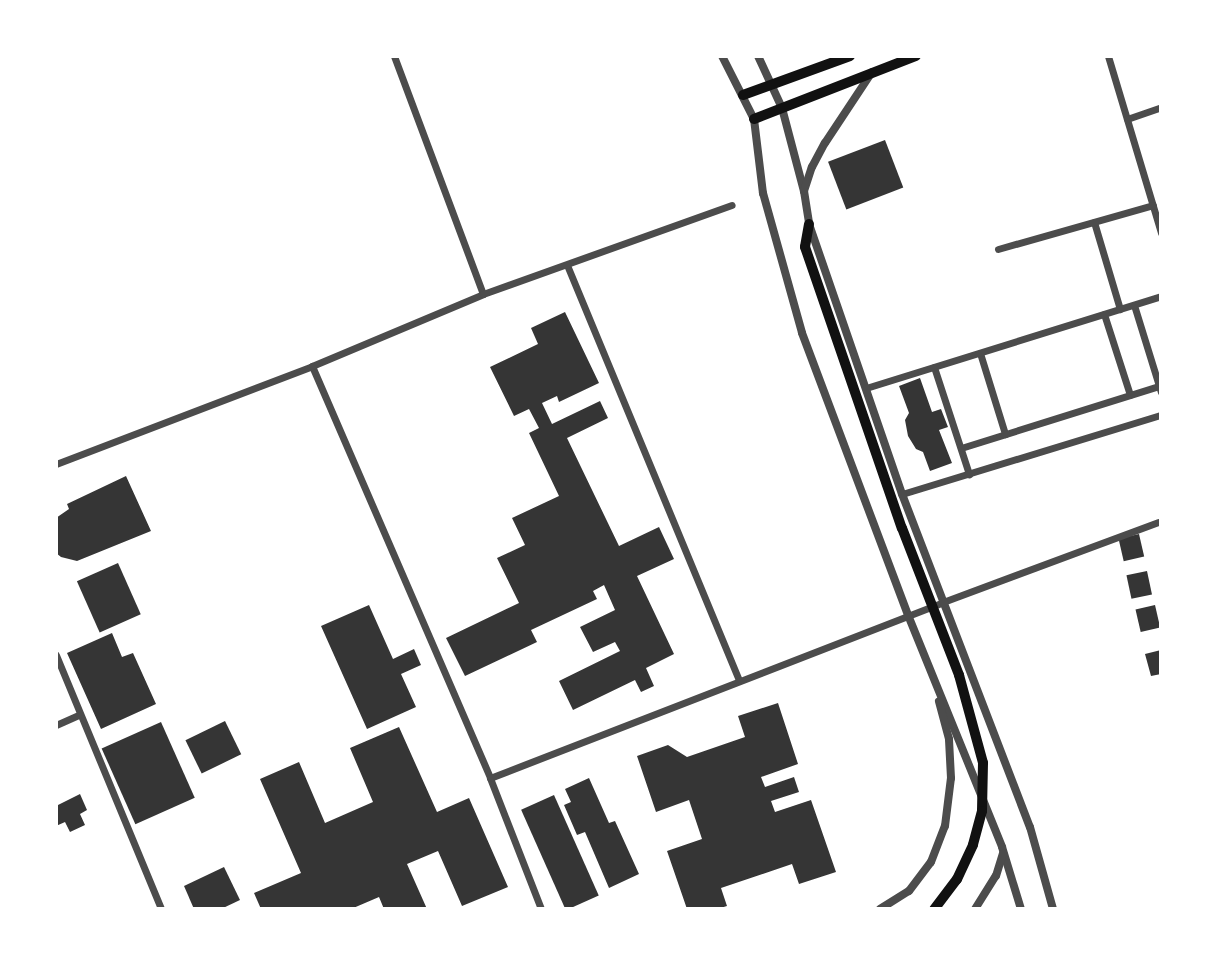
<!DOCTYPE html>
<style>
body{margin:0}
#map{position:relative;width:1217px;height:965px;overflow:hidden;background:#fff;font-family:"Exo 2",sans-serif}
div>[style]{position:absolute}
.building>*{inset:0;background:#353535;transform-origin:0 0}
.minor>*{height:7px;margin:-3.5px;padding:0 3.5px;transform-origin:3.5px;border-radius:3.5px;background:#4c4c4c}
.tertiary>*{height:8px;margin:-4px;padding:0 4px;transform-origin:4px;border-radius:4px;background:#4c4c4c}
.secondary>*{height:10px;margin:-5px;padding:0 5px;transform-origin:5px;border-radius:5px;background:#111}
.trunk>*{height:10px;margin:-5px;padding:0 5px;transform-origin:5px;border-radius:5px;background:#111}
span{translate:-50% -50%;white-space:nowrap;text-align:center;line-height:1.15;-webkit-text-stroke:6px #fff;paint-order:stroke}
.frame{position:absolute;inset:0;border:58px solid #fff;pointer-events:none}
</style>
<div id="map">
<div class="building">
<div style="left:885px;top:140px;width:51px;height:61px;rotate:69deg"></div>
<div style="clip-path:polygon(565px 312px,599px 383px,559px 402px,557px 396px,542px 403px,552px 424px,600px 401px,608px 418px,567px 438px,619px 546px,659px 527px,674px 559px,637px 576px,674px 654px,646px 668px,654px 686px,641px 692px,635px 680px,573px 710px,559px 681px,620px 651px,615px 642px,593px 652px,580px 627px,615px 610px,604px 585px,593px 591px,597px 599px,531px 630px,537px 642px,465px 676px,446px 638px,519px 603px,497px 558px,525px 545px,512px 518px,559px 496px,529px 433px,539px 428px,529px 409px,514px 416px,490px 367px,538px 344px,531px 328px)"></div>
<div style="clip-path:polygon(920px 378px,932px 412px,941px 409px,948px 427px,939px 430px,952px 463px,930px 471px,923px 452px,916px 449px,908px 436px,905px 420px,909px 413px,899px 386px)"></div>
<div style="clip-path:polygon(126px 476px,151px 531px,77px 561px,61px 557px,56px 553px,56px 518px,69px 509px,67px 504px)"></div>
<div style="left:1139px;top:534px;width:23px;height:21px;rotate:77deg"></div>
<div style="left:118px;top:563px;width:56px;height:45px;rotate:66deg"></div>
<div style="left:1147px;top:571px;width:24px;height:21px;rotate:78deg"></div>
<div style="clip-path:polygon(369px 605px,393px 659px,414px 649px,421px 665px,401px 674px,416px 707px,367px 729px,321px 626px)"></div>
<div style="left:1155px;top:605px;width:23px;height:20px;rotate:77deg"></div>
<div style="clip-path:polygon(112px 633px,122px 657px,133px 653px,156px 704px,101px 729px,67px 653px)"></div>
<div style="clip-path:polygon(1161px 650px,1161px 674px,1151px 676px,1145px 654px)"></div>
<div style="clip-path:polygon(778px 703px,798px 764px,761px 777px,765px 787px,794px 777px,799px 792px,771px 801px,775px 812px,811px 800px,836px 872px,799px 884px,792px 864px,721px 888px,727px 906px,717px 909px,687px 909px,667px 851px,702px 839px,689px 800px,656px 812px,637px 756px,668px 745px,687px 757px,745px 737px,738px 716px)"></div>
<div style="left:225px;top:721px;width:37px;height:44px;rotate:64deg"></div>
<div style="left:161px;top:722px;width:83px;height:65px;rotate:66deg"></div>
<div style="clip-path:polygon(399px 727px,437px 812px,469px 798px,508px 887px,462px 906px,438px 851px,407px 864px,427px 909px,384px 909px,379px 897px,351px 909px,261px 909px,254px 893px,301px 873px,260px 779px,299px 762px,325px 823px,373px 802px,350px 748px)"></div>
<div style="clip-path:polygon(589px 778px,609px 823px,615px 821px,639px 874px,609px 888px,585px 832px,577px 835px,564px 805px,571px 802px,565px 789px)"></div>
<div style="clip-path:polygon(80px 794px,87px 810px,80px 814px,85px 825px,70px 832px,65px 822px,56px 826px,56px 806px)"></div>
<div style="left:554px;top:795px;width:110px;height:36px;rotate:66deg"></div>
<div style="clip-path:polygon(224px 867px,240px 900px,221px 909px,194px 909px,184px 886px)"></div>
</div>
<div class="minor">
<div style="left:394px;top:56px;width:254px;rotate:69.5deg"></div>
<div style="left:1108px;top:56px;width:185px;rotate:73.3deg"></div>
<div style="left:1127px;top:119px;width:36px;rotate:-19deg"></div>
<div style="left:1094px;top:222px;width:91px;rotate:73.4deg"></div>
<div style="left:998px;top:249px;width:161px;rotate:-15.8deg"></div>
<div style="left:567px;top:265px;width:450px;rotate:67.5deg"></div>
<div style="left:1134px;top:305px;width:91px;rotate:72.8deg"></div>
<div style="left:1104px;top:314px;width:85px;rotate:72.2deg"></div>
<div style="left:980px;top:353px;width:85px;rotate:72.8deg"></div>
<div style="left:312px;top:366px;width:449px;rotate:66.6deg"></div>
<div style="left:490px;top:778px;width:141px;rotate:68.7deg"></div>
<div style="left:934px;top:367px;width:113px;rotate:71.9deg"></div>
<div style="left:866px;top:388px;width:309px;rotate:-17.3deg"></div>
<div style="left:961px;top:448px;width:207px;rotate:-17.4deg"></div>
<div style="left:56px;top:464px;width:274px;rotate:-20.9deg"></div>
<div style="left:312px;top:366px;width:186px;rotate:-22.8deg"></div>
<div style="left:483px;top:294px;width:264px;rotate:-19.7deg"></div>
<div style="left:902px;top:494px;width:271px;rotate:-17deg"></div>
<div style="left:56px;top:655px;width:275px;rotate:67.5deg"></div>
<div style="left:56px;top:725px;width:24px;rotate:-24deg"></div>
<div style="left:490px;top:778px;width:486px;rotate:-21.2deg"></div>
<div style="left:943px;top:602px;width:229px;rotate:-20.4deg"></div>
</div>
<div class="tertiary">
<div style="left:722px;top:56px;width:71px;rotate:63.1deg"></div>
<div style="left:754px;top:119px;width:75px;rotate:83.1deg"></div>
<div style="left:763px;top:193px;width:145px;rotate:74.4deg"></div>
<div style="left:802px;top:333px;width:301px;rotate:69.4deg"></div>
<div style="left:908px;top:615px;width:250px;rotate:67.9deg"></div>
<div style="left:1002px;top:847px;width:65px;rotate:73deg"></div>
<div style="left:758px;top:56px;width:57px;rotate:65.2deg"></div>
<div style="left:782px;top:108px;width:86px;rotate:75.2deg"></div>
<div style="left:804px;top:191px;width:33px;rotate:81deg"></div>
<div style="left:809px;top:224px;width:286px;rotate:71deg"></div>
<div style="left:902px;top:494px;width:357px;rotate:69deg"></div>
<div style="left:1030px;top:827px;width:85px;rotate:74.3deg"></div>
<div style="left:804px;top:191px;width:25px;rotate:-72deg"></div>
<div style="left:812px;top:167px;width:27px;rotate:-62deg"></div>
<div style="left:825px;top:143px;width:85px;rotate:-56.5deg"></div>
<div style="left:880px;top:909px;width:34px;rotate:-32deg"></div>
<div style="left:909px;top:891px;width:36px;rotate:-53deg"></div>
<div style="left:931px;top:862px;width:39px;rotate:-69deg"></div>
<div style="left:945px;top:826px;width:48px;rotate:-82.9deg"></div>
<div style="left:951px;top:778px;width:39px;rotate:-93deg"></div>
<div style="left:949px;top:739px;width:39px;rotate:-105deg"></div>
<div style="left:975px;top:909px;width:39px;rotate:-58deg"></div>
<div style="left:996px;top:876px;width:24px;rotate:-73deg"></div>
</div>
<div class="secondary">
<div style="left:743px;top:95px;width:114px;rotate:-20deg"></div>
<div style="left:754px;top:119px;width:174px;rotate:-21.3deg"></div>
</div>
<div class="trunk">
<div style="left:809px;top:224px;width:23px;rotate:100deg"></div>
<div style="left:805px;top:247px;width:297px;rotate:71deg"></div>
<div style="left:902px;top:528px;width:158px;rotate:68.8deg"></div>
<div style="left:959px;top:675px;width:91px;rotate:74.7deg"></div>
<div style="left:983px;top:763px;width:48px;rotate:91.2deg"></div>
<div style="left:982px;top:811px;width:35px;rotate:105deg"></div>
<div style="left:973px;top:845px;width:38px;rotate:115deg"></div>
<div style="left:957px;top:879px;width:38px;rotate:127deg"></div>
</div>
<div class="frame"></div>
</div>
